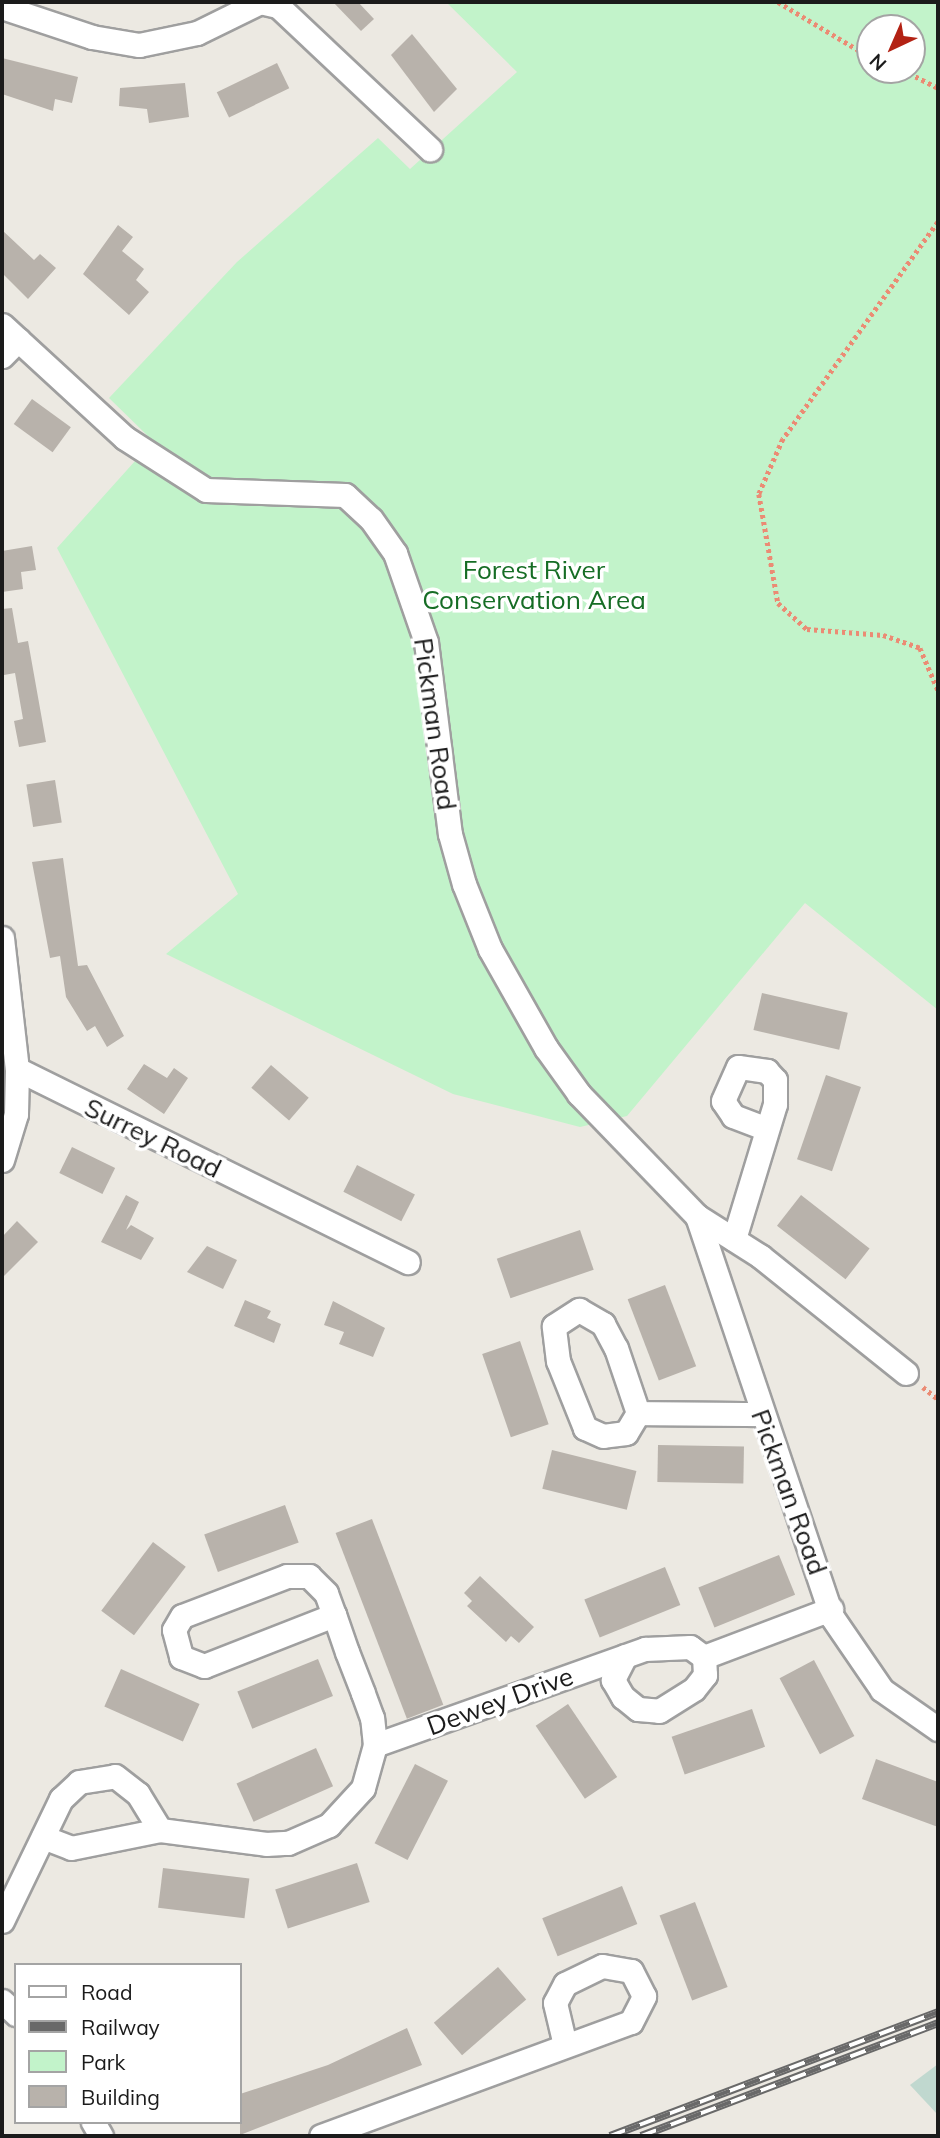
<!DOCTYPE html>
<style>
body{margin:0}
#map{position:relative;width:940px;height:2138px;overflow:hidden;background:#ece9e2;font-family:Mulish,sans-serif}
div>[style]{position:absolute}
.wetland>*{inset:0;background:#c0d8cf}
.park>*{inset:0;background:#c2f3ca}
.building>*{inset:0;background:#b8b2ab;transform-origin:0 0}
.path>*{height:4.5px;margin-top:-2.25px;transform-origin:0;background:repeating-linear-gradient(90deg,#eb8b74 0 3.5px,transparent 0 7px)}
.roads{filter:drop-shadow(2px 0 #9f9f9f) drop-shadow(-2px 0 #9f9f9f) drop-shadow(0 2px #9f9f9f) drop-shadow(0 -2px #9f9f9f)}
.minor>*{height:23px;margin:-11.5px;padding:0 11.5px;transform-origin:11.5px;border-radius:11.5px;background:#fff}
.rail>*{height:8px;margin-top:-4px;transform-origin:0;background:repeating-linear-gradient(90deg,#fff 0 16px,#696969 0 32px);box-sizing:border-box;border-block:2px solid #696969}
span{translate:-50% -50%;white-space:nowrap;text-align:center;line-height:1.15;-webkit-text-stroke:7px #fff;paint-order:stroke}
.park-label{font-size:26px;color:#166d25}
.street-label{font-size:26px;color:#1b1b1b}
.frame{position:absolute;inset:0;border:4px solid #1b1b1b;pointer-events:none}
.legend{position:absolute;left:14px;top:1963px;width:228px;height:161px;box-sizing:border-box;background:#fff;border:2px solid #a4a4a4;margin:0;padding:9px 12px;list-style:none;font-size:21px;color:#1b1b1b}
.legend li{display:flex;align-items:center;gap:14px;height:35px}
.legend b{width:35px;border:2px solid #a4a4a4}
.north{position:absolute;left:856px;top:14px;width:70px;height:70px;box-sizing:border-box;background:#fff;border:2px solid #a4a4a4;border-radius:50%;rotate:224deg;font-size:19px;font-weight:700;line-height:28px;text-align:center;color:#1b1b1b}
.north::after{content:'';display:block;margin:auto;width:24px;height:32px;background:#b32214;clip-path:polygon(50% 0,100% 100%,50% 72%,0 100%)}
</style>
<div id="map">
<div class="wetland">
<div style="clip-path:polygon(938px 2064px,938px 2115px,910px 2085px)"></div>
</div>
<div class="park">
<div style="clip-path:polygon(evenodd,446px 2px,938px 2px,938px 1010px,805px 903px,627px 1116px,580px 1127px,453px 1094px,166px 954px,238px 894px,57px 548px,153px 441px,109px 398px,237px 262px,378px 138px,410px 169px,517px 72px,446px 2px,870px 28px,912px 28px,912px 70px,870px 70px,870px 28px)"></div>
</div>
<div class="building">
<div style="clip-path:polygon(333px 2px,358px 2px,374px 19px,361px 31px)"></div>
<div style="clip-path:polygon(412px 34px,457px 89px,434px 112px,391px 55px)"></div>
<div style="clip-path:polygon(2px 58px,78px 77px,72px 103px,55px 99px,53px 111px,2px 94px)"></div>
<div style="left:277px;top:63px;width:28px;height:67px;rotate:64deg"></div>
<div style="clip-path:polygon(185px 83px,189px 117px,149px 123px,147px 109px,119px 106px,120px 88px)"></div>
<div style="clip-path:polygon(118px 225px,133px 237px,122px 251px,144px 269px,136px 280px,149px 292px,129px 315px,83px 274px)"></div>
<div style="clip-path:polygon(2px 230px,34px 260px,40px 254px,56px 268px,28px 299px,2px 273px)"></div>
<div style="left:32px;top:399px;width:48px;height:31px;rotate:36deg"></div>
<div style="clip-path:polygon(32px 546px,36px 570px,21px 572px,23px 589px,2px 592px,2px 551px)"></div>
<div style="clip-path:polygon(12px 608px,18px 643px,28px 641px,46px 742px,19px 747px,14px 721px,23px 719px,15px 673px,4px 675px,2px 665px,2px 609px)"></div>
<div style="left:55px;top:780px;width:43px;height:29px;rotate:81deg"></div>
<div style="clip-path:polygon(63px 858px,78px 966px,87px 965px,124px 1036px,107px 1047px,95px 1026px,87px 1031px,66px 997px,60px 956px,50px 958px,32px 862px)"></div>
<div style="left:762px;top:993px;width:88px;height:38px;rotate:13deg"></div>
<div style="clip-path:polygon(144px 1064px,167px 1078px,174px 1068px,188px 1078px,164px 1114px,127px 1089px)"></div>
<div style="left:271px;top:1065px;width:50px;height:30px;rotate:41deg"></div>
<div style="left:826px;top:1075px;width:37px;height:89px;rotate:19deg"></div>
<div style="left:72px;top:1147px;width:48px;height:29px;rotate:26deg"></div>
<div style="left:357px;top:1165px;width:65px;height:30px;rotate:27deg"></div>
<div style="clip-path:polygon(126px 1195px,139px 1202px,126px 1230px,131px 1225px,154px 1238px,141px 1260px,101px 1242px)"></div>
<div style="left:801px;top:1195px;width:87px;height:39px;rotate:38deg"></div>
<div style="clip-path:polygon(17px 1221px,38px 1242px,2px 1278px,2px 1237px)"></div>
<div style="left:580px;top:1230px;width:42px;height:88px;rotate:71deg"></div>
<div style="clip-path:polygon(207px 1246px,237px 1260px,223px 1289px,187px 1272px)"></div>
<div style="left:665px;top:1285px;width:87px;height:40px;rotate:69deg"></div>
<div style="clip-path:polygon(245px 1300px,271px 1311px,267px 1318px,281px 1324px,274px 1343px,234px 1326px)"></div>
<div style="clip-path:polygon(333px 1301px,385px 1328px,373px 1357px,339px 1344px,344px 1332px,324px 1325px)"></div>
<div style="left:520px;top:1341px;width:88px;height:40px;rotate:71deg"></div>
<div style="left:658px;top:1445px;width:86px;height:37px;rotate:1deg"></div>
<div style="left:552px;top:1450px;width:87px;height:40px;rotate:14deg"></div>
<div style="left:285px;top:1505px;width:40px;height:86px;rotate:70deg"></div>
<div style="left:372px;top:1519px;width:199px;height:39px;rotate:69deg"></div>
<div style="left:153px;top:1542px;width:41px;height:86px;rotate:37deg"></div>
<div style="left:779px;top:1555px;width:43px;height:87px;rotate:68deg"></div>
<div style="left:665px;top:1567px;width:41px;height:87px;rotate:68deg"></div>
<div style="clip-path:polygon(480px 1576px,534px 1627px,519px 1643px,511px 1636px,506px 1642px,467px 1606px,472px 1601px,464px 1593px)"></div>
<div style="left:318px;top:1659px;width:40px;height:87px;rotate:68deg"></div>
<div style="left:814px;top:1660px;width:86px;height:39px;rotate:62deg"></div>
<div style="left:121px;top:1669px;width:86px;height:41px;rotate:24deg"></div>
<div style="left:568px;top:1704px;width:88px;height:39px;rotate:56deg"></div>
<div style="left:752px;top:1709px;width:40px;height:85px;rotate:71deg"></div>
<div style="left:316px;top:1748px;width:42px;height:87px;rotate:66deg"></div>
<div style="clip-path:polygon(876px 1759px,938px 1782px,938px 1827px,862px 1799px)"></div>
<div style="left:415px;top:1764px;width:37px;height:89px;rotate:27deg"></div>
<div style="left:357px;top:1863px;width:41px;height:86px;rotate:72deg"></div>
<div style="left:163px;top:1868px;width:87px;height:40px;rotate:7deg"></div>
<div style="left:622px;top:1886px;width:41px;height:86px;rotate:68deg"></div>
<div style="left:695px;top:1902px;width:91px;height:38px;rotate:69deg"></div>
<div style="left:498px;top:1967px;width:43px;height:85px;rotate:49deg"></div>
<div style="clip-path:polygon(407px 2028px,422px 2065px,240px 2135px,240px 2094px,328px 2065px)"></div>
</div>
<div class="path">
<div style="left:778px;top:2px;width:107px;rotate:30.9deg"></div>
<div style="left:903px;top:70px;width:39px;rotate:27deg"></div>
<div style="left:938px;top:222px;width:267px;rotate:125.5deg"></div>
<div style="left:783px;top:439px;width:60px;rotate:113.6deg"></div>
<div style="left:759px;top:494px;width:111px;rotate:80.1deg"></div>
<div style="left:778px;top:603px;width:39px;rotate:42deg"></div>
<div style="left:807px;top:629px;width:76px;rotate:4.5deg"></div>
<div style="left:883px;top:635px;width:39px;rotate:19deg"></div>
<div style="left:920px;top:648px;width:46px;rotate:66.8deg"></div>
<div style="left:923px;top:1387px;width:19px;rotate:39deg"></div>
</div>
<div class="roads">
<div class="minor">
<div style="left:2px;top:7px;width:95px;rotate:18.4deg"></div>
<div style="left:92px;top:37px;width:48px;rotate:9.7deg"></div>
<div style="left:139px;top:45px;width:59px;rotate:-11.7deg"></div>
<div style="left:197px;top:33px;width:70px;rotate:-26.2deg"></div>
<div style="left:260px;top:2px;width:18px;rotate:13deg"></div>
<div style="left:278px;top:6px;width:209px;rotate:43.3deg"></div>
<div style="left:2px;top:325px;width:167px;rotate:42.6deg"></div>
<div style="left:125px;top:438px;width:96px;rotate:32.7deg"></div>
<div style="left:206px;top:490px;width:139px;rotate:2.1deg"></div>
<div style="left:345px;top:495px;width:35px;rotate:43deg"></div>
<div style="left:371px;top:519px;width:42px;rotate:54.8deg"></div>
<div style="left:395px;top:553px;width:94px;rotate:70.8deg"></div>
<div style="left:426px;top:642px;width:193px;rotate:82.9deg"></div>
<div style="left:450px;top:834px;width:52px;rotate:74.4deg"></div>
<div style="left:464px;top:884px;width:70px;rotate:68.2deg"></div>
<div style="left:490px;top:949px;width:114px;rotate:60.5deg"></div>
<div style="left:546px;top:1048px;width:57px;rotate:54.3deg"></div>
<div style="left:579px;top:1094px;width:170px;rotate:46deg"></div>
<div style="left:697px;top:1216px;width:75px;rotate:32.4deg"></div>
<div style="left:760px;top:1256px;width:187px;rotate:38.7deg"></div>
<div style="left:2px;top:356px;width:23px;rotate:-45deg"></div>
<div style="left:2px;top:938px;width:132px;rotate:83.5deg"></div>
<div style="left:17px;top:1069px;width:436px;rotate:26.3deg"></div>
<div style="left:2px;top:1160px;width:48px;rotate:-73.1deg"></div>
<div style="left:16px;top:1114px;width:45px;rotate:-88.7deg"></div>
<div style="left:697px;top:1216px;width:423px;rotate:71.4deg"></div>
<div style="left:832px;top:1617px;width:88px;rotate:55.6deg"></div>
<div style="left:882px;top:1690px;width:68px;rotate:34.9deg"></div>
<div style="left:734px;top:1239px;width:141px;rotate:-73.1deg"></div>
<div style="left:775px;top:1104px;width:24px;rotate:-90deg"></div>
<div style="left:775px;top:1080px;width:12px;rotate:-132deg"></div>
<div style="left:767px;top:1071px;width:29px;rotate:-172deg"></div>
<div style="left:738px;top:1067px;width:37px;rotate:114deg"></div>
<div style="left:723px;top:1101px;width:18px;rotate:56deg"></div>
<div style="left:733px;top:1116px;width:33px;rotate:21deg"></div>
<div style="left:579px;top:1310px;width:28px;rotate:30deg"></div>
<div style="left:603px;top:1324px;width:27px;rotate:62deg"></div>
<div style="left:616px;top:1348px;width:69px;rotate:71.3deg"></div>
<div style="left:638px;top:1413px;width:23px;rotate:121deg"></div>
<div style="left:626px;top:1433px;width:23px;rotate:173deg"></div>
<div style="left:603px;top:1436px;width:20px;rotate:-156deg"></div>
<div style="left:585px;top:1428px;width:72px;rotate:-111.9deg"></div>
<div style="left:558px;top:1361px;width:35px;rotate:-97deg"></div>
<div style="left:554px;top:1326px;width:30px;rotate:-33deg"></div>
<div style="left:638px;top:1413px;width:124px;rotate:0.5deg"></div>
<div style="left:625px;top:1656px;width:27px;rotate:117deg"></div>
<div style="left:613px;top:1680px;width:20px;rotate:60deg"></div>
<div style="left:623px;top:1697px;width:19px;rotate:39deg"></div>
<div style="left:638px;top:1709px;width:21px;rotate:5deg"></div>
<div style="left:659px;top:1711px;width:41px;rotate:-32.2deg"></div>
<div style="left:694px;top:1689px;width:18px;rotate:-52deg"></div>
<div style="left:705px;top:1675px;width:18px;rotate:-93deg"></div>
<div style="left:375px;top:1745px;width:287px;rotate:-19.6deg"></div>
<div style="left:645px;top:1649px;width:45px;rotate:-2.5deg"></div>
<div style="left:690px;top:1647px;width:17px;rotate:36deg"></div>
<div style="left:704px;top:1657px;width:136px;rotate:-20.7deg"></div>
<div style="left:43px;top:1837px;width:30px;rotate:21deg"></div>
<div style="left:71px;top:1848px;width:91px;rotate:-11.4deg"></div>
<div style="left:160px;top:1830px;width:107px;rotate:7.5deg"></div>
<div style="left:266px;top:1844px;width:22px;rotate:-3deg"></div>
<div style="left:288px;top:1843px;width:45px;rotate:-23.7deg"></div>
<div style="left:329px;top:1825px;width:50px;rotate:-47.4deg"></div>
<div style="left:363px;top:1788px;width:45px;rotate:-74.4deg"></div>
<div style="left:375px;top:1745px;width:27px;rotate:-96deg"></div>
<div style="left:372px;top:1718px;width:27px;rotate:-110deg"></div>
<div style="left:363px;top:1693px;width:44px;rotate:-111.3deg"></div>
<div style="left:347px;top:1652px;width:39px;rotate:-109deg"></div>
<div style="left:334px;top:1615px;width:23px;rotate:-110deg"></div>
<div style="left:326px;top:1593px;width:24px;rotate:-135deg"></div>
<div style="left:309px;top:1576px;width:22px;rotate:180deg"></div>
<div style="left:287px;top:1576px;width:112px;rotate:159.1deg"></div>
<div style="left:182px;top:1616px;width:16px;rotate:120deg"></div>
<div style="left:174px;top:1630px;width:28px;rotate:75deg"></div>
<div style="left:181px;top:1657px;width:25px;rotate:21deg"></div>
<div style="left:204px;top:1666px;width:140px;rotate:-21.4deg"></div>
<div style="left:2px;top:1921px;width:136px;rotate:-64.2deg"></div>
<div style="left:61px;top:1799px;width:25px;rotate:-43deg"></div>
<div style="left:79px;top:1782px;width:36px;rotate:-9deg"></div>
<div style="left:115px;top:1776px;width:29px;rotate:38deg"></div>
<div style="left:138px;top:1794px;width:42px;rotate:58.6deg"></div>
<div style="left:2px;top:2001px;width:19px;rotate:43deg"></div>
<div style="left:93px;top:2122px;width:16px;rotate:60deg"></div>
<div style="left:321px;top:2136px;width:330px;rotate:-20.2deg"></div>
<div style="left:631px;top:2022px;width:29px;rotate:-63deg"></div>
<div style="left:644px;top:1996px;width:28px;rotate:-117deg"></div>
<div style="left:631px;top:1971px;width:29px;rotate:-170deg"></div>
<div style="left:602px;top:1966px;width:41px;rotate:154.1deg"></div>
<div style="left:565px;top:1984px;width:21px;rotate:118deg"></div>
<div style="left:555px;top:2003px;width:43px;rotate:76.6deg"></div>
</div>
</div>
<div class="rail">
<div style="left:610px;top:2136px;width:351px;rotate:-20.7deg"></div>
<div style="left:641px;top:2136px;width:318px;rotate:-20.8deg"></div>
</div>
<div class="park-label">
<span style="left:534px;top:585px">Forest River<br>Conservation Area</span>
</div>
<div class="street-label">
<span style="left:435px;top:724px;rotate:82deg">Pickman Road</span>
<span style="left:153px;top:1138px;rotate:26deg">Surrey Road</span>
<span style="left:789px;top:1492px;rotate:70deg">Pickman Road</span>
<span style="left:500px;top:1701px;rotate:-20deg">Dewey Drive</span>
</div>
<div class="frame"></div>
<ul class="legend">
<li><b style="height:9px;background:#fff"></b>Road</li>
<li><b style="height:9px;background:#696969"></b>Railway</li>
<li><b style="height:19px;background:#c2f3ca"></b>Park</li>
<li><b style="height:19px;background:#b8b2ab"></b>Building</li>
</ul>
<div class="north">N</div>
</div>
